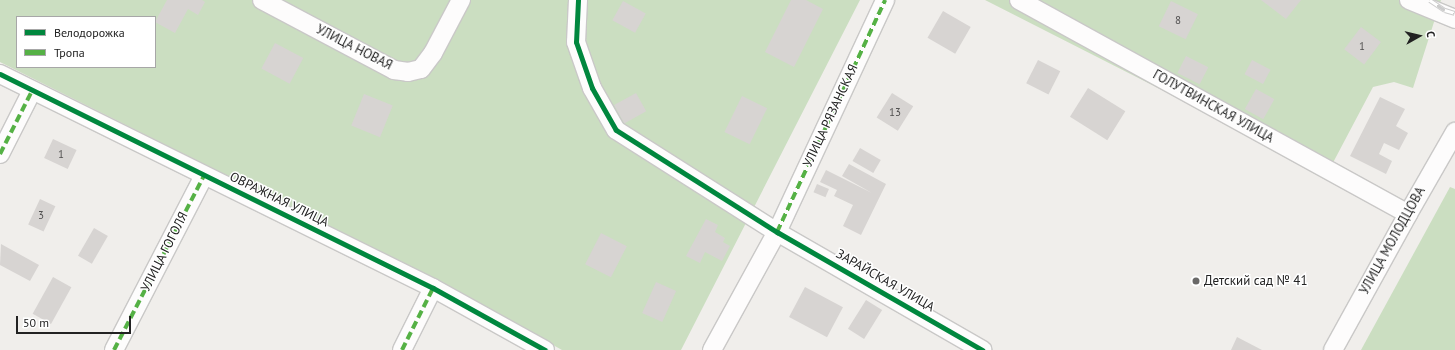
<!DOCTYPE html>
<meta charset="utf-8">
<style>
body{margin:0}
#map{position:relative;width:1455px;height:350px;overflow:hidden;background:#f0eeeb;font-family:"PT Sans",sans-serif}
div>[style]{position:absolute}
.forest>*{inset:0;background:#cbdec1}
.building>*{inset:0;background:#d7d4d2;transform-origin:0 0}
.roads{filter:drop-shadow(1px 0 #c9c8c7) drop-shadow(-1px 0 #c9c8c7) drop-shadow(0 1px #c9c8c7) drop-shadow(0 -1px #c9c8c7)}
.minor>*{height:18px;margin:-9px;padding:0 9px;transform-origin:9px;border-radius:9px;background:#fdfcfc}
.rail>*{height:4.5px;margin-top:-2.25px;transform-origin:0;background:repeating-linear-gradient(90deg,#fff 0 9px,#ccc 0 18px);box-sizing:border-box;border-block:1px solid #ccc}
.quiet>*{height:4px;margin-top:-2px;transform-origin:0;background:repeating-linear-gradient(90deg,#55b145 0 8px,transparent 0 12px)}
.cycleway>*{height:5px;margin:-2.5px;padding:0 2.5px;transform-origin:2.5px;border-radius:2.5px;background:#00873e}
.dots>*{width:11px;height:11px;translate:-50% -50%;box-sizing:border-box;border:2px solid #fff;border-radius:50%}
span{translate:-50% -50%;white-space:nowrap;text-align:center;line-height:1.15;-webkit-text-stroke:3px #fff;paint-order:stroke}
.number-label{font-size:11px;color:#4f4e4e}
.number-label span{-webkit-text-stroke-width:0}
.street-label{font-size:13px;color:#222}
.poi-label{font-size:13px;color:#222}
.left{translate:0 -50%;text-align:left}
.legend{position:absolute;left:16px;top:16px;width:140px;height:52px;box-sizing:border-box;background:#fff;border:1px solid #a7a7a7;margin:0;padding:5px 7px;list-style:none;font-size:12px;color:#222}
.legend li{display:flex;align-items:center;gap:8px;height:20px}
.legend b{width:20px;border:1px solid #a7a7a7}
.north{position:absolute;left:1399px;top:16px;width:40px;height:40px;-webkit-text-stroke:3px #fff;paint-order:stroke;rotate:82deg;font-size:11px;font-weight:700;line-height:16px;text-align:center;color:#222}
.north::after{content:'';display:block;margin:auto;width:14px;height:18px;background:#222;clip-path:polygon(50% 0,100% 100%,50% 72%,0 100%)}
.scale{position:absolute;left:16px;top:316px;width:115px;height:18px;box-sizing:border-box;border:2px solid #222;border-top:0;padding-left:5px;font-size:12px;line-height:14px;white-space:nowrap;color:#222;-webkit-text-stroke:3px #fff;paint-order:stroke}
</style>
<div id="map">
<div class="forest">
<div style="clip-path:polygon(evenodd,0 0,860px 0,681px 350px,562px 350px,457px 291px,0 62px,0 0,17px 17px,155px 17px,155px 67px,17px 67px,17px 17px)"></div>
<div style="clip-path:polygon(985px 0,1441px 0,1413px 88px,1394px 82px,1373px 87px,1327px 174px)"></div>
<div style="clip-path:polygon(1450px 187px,1455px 189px,1455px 350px,1361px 350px)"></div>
</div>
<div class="building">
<div style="clip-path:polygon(167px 0,202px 0,205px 2px,198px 15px,188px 9px,175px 33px,155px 22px)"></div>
<div style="clip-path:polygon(791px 0,806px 0,823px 9px,794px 67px,765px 52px)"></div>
<div style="clip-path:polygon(1261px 0,1301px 0,1286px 19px)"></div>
<div style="left:623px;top:1px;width:26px;height:22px;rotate:29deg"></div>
<div style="left:1171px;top:1px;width:30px;height:28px;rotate:26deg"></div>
<div style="left:943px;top:11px;width:32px;height:31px;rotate:30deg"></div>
<div style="left:1361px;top:27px;width:25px;height:28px;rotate:37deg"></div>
<div style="left:275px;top:43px;width:32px;height:29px;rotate:28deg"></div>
<div style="left:1186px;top:56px;width:25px;height:19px;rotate:27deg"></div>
<div style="left:1038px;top:60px;width:25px;height:26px;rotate:27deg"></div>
<div style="left:1252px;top:60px;width:21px;height:16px;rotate:28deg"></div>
<div style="left:1088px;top:88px;width:44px;height:34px;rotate:32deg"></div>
<div style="left:1256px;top:89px;width:21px;height:23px;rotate:29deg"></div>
<div style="left:636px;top:93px;width:21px;height:25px;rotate:61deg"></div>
<div style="left:892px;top:93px;width:25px;height:29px;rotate:32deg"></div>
<div style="left:364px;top:94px;width:31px;height:34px;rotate:22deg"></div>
<div style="left:742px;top:96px;width:28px;height:40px;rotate:26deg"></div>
<div style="clip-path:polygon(1380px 97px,1405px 109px,1396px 126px,1408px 133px,1399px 150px,1384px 143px,1379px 154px,1392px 161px,1386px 174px,1350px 156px)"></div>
<div style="left:53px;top:139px;width:26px;height:21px;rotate:25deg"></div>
<div style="left:860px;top:148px;width:24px;height:15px;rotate:30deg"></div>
<div style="clip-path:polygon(849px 164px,886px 184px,861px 235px,843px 226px,853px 205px,834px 196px,837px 190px,820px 182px,826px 170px,872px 193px,842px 176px)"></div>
<div style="left:817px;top:184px;width:13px;height:9px;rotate:23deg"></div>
<div style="left:40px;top:199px;width:17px;height:28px;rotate:25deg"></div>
<div style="clip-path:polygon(706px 219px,718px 225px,715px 232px,725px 238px,723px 242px,730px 246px,722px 261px,705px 252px,700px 263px,686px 256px)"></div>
<div style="left:94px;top:228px;width:16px;height:32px;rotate:30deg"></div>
<div style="left:601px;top:233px;width:29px;height:35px;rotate:27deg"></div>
<div style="clip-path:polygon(1px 244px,39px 265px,30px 281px,0 265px)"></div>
<div style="left:53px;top:277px;width:21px;height:42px;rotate:29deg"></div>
<div style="left:656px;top:282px;width:22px;height:34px;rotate:24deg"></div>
<div style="left:805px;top:287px;width:43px;height:34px;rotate:28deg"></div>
<div style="left:866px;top:300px;width:19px;height:34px;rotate:32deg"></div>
<div style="clip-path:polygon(1237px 337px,1262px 350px,1231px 350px)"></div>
</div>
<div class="roads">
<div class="minor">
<div style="left:262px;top:0;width:149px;rotate:27.9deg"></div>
<div style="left:394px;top:70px;width:14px;rotate:8deg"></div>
<div style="left:408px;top:72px;width:13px;rotate:-13deg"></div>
<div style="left:421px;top:69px;width:20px;rotate:-53deg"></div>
<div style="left:433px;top:53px;width:60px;rotate:-62.2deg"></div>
<div style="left:578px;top:0;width:42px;rotate:92.7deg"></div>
<div style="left:576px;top:42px;width:49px;rotate:70.8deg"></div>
<div style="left:592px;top:88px;width:48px;rotate:60.3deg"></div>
<div style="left:616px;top:130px;width:191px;rotate:32.4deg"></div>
<div style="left:777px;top:232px;width:237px;rotate:29.9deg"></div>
<div style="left:1019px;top:0;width:444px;rotate:28.8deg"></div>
<div style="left:1409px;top:0;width:50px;rotate:22.4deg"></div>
<div style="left:0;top:74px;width:483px;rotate:26.3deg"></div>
<div style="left:433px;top:288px;width:128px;rotate:29deg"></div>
<div style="left:0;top:154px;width:71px;rotate:-63.1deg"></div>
<div style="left:114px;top:350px;width:196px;rotate:-62.7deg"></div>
<div style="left:402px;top:350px;width:69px;rotate:-63.4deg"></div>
<div style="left:712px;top:350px;width:135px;rotate:-61.2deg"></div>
<div style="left:777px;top:232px;width:256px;rotate:-65deg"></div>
<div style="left:1333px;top:350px;width:155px;rotate:-61.1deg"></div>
<div style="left:1408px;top:214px;width:95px;rotate:-60.2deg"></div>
</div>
</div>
<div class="rail">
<div style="left:1430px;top:0;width:18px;rotate:34deg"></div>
<div style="left:1445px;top:10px;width:10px;rotate:17deg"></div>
</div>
<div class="quiet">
<div style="left:0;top:154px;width:71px;rotate:-63.1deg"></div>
<div style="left:777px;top:232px;width:256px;rotate:-65deg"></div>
<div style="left:114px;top:350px;width:196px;rotate:-62.7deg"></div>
<div style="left:402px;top:350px;width:69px;rotate:-63.4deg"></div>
</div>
<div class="cycleway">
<div style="left:578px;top:0;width:42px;rotate:92.7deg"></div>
<div style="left:576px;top:42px;width:49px;rotate:70.8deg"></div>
<div style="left:592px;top:88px;width:48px;rotate:60.3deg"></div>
<div style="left:616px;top:130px;width:191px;rotate:32.4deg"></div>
<div style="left:777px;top:232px;width:237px;rotate:29.9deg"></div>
<div style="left:0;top:74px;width:483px;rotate:26.3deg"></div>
<div style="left:433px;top:288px;width:128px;rotate:29deg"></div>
</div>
<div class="dots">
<div style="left:1196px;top:281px;background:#6a6968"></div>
</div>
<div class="number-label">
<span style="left:1178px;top:20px">8</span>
<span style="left:1362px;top:46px">1</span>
<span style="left:895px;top:112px">13</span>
<span style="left:61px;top:154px">1</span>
<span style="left:41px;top:215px">3</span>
</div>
<div class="street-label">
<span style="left:354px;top:48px;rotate:27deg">УЛИЦА НОВАЯ</span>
<span style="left:1213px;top:107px;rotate:29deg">ГОЛУТВИНСКАЯ УЛИЦА</span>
<span style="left:831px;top:116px;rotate:-65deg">УЛИЦА РЯЗАНСКАЯ</span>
<span style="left:279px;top:200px;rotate:26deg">ОВРАЖНАЯ УЛИЦА</span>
<span style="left:1393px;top:241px;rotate:-61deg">УЛИЦА МОЛОДЦОВА</span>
<span style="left:165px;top:252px;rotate:-63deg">УЛИЦА ГОГОЛЯ</span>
<span style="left:885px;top:281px;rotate:30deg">ЗАРАЙСКАЯ УЛИЦА</span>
</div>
<div class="poi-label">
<span class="left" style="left:1204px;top:281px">Детский сад № 41</span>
</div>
<ul class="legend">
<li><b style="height:5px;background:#00873e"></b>Велодорожка</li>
<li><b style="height:5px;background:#55b145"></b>Тропа</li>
</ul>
<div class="north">С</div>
<div class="scale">50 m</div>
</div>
